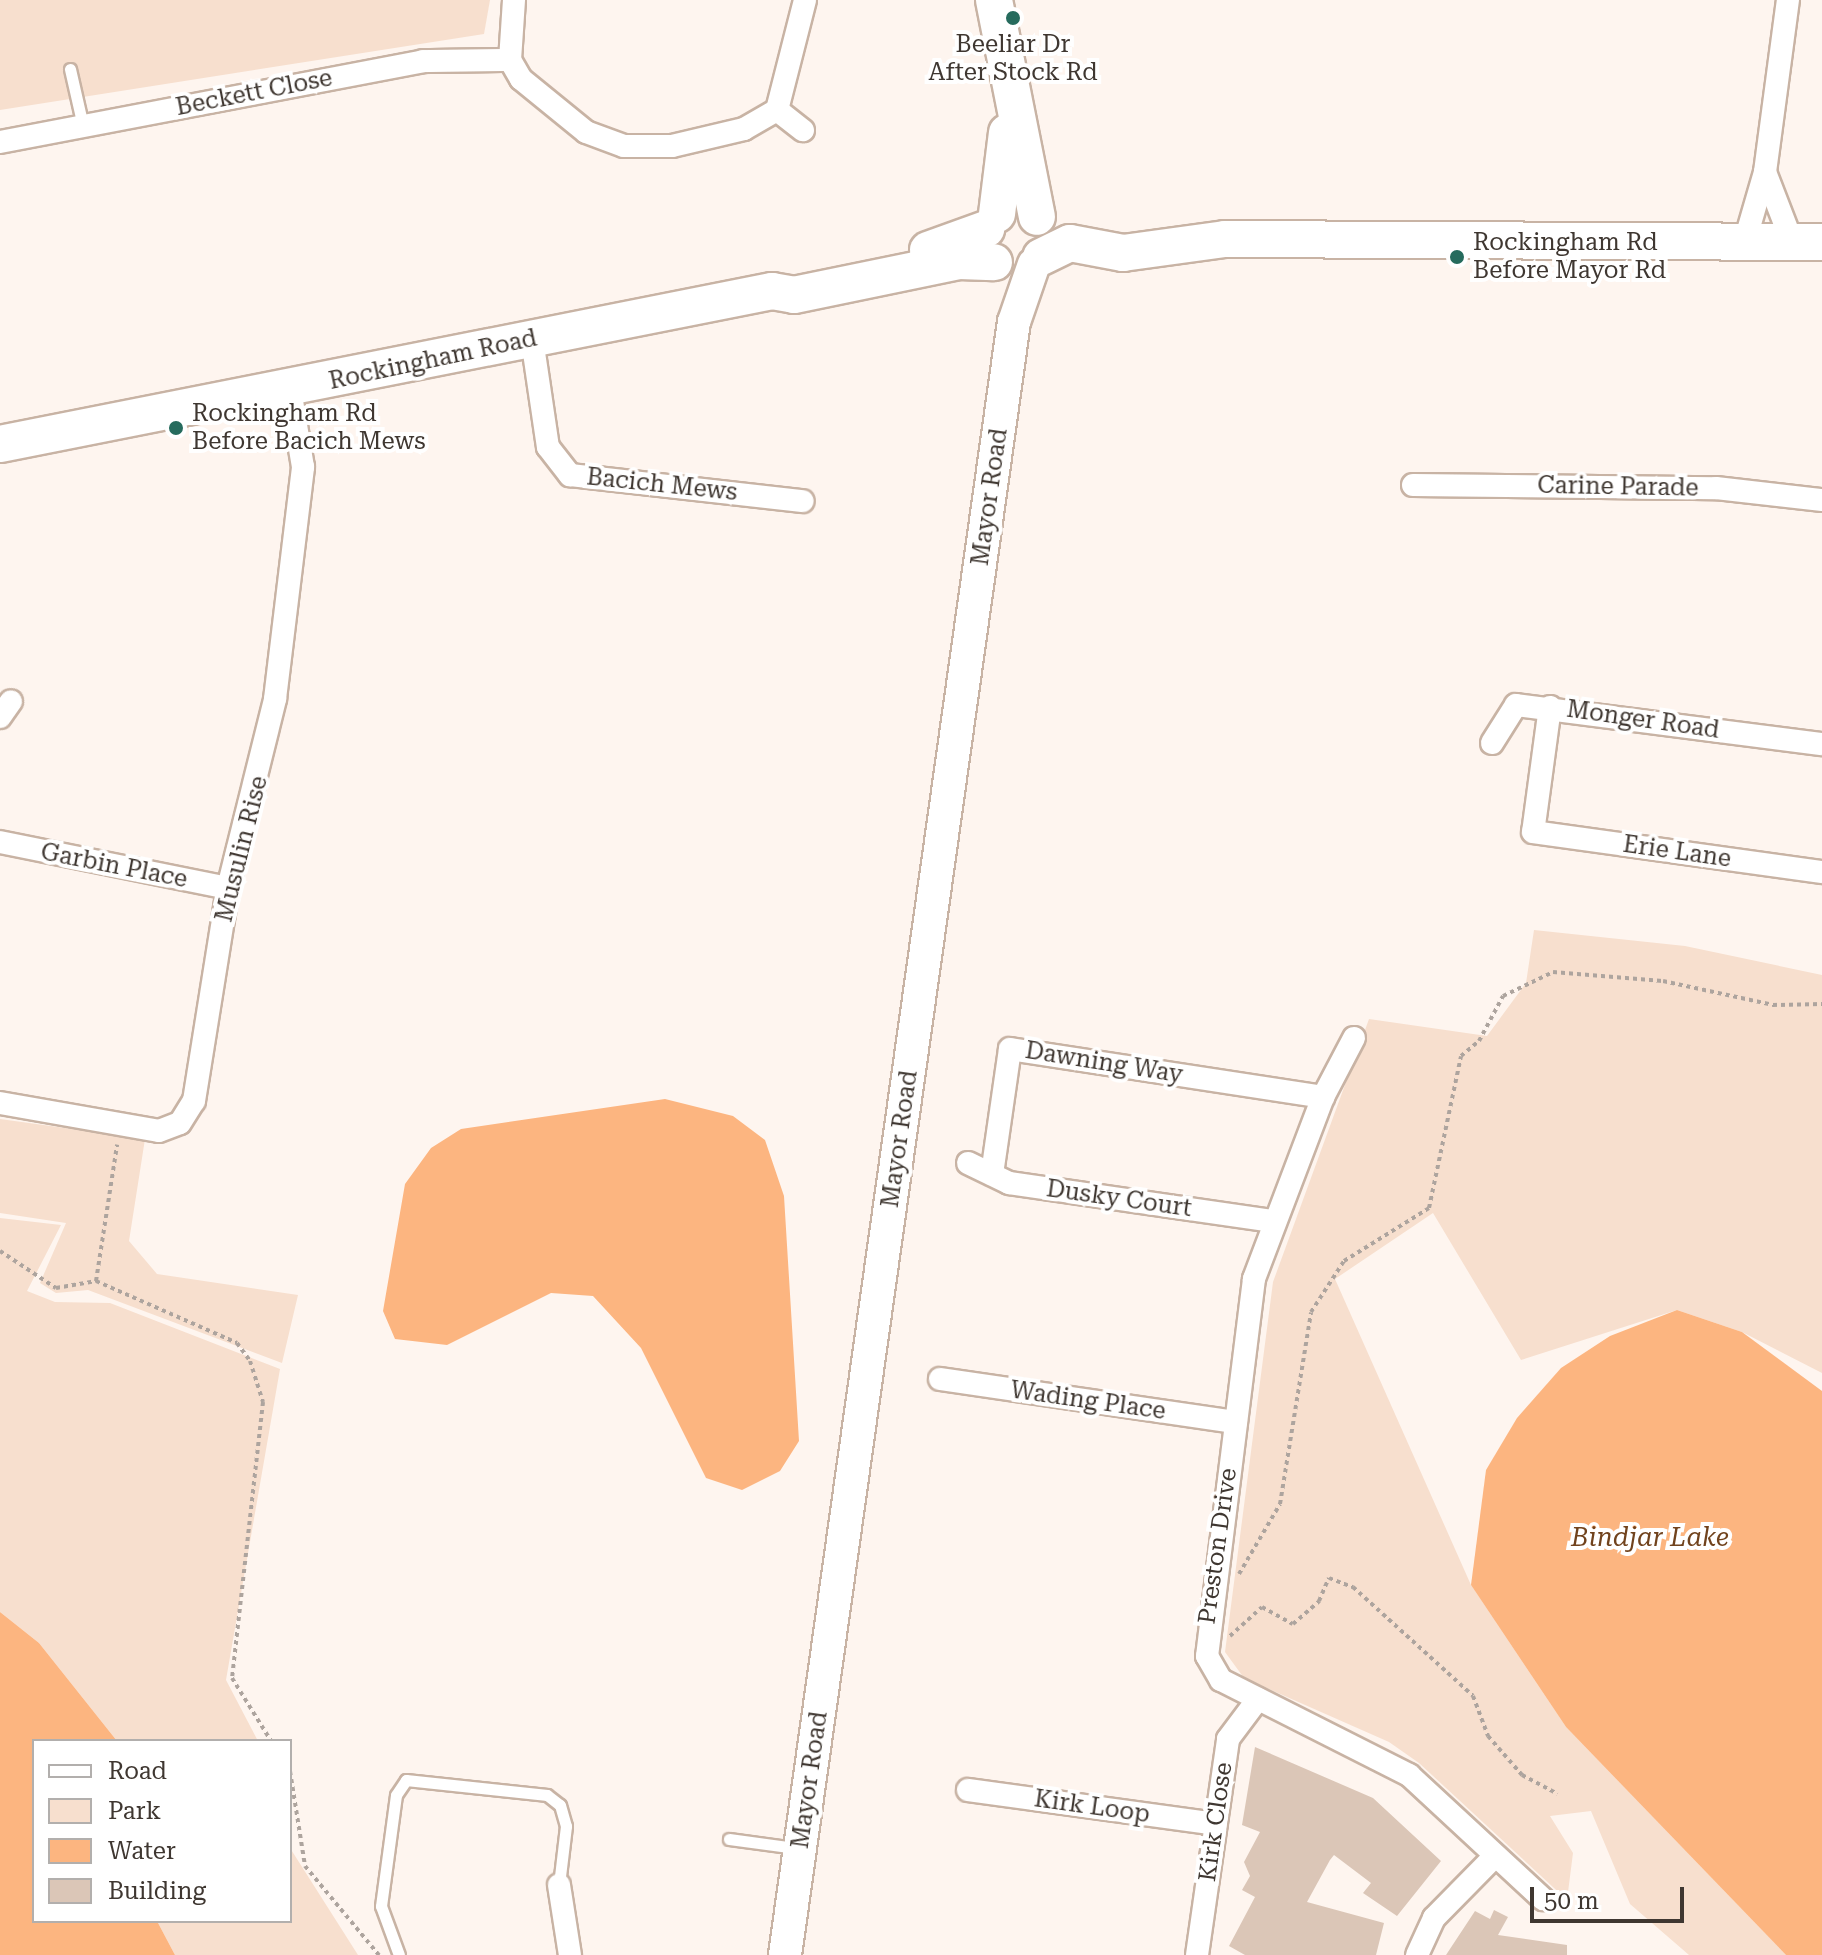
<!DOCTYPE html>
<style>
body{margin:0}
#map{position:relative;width:1822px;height:1955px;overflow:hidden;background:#fef5ef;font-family:"Roboto Serif",serif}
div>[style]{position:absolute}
.green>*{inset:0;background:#f7dfce}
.water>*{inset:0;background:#fcb580}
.building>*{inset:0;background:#dbc6b7}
.path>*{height:4px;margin-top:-2px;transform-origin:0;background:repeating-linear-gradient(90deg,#ada49e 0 4px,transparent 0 8px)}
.roads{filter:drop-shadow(2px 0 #c8b3a4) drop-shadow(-2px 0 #c8b3a4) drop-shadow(0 2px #c8b3a4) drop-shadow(0 -2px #c8b3a4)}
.lane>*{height:11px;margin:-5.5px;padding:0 5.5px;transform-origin:5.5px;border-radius:5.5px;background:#fff}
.street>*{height:22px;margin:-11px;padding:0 11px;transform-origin:11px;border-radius:11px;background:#fff}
.secondary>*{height:32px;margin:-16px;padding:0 16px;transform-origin:16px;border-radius:16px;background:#fff}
.primary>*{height:36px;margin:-18px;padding:0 18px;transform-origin:18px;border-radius:18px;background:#fff}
.dots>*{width:22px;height:22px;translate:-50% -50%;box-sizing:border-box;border:4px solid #fff;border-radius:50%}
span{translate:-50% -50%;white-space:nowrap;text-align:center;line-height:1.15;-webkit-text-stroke:8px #fff;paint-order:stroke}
.poi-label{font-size:24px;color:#3f3731}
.left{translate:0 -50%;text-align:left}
.street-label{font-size:24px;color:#3f3731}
.water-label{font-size:26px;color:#71431d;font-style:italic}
.legend{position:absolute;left:32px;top:1739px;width:260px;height:184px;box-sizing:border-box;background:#fff;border:2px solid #b2afad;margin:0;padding:10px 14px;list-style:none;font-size:24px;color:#3f3731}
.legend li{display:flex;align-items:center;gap:16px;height:40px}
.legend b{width:40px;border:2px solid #b2afad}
.scale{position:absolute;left:1530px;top:1887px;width:154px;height:36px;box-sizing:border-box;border:4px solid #3f3731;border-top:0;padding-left:10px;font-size:24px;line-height:28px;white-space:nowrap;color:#3f3731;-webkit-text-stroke:6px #fff;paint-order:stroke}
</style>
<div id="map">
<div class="green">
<div style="clip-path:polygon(0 0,490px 0,484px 34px,0 110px)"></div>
<div style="clip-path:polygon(1534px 930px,1685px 946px,1822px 975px,1822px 1373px,1742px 1332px,1677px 1310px,1521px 1360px,1433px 1213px,1335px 1279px,1471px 1585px,1566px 1727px,1786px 1955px,1689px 1955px,1630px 1904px,1591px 1811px,1550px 1816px,1573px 1853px,1567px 1900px,1419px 1763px,1389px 1742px,1244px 1678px,1225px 1652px,1273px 1282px,1369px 1019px,1487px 1036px,1526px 983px)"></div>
<div style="clip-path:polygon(0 1119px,145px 1139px,129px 1241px,157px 1274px,298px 1295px,282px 1363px,88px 1290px,56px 1293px,40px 1283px,66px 1223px,0 1213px)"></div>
<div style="clip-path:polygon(0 1218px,61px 1225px,27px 1291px,55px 1302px,110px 1303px,280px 1369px,226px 1680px,258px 1741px,117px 1741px,39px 1643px,0 1612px)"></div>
<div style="clip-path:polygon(290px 1848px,358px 1955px,175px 1955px,157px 1921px,290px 1921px)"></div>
</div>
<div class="water">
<div style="clip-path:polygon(665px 1099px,733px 1116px,765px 1140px,784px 1196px,799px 1441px,780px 1471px,742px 1490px,706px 1478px,641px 1348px,593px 1296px,551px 1293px,447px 1345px,395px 1339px,383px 1311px,405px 1184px,431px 1148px,461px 1129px)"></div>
<div style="clip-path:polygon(1677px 1310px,1742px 1332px,1822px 1391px,1822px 1955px,1786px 1955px,1566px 1727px,1471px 1585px,1486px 1470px,1517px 1418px,1561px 1368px,1610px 1336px)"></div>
<div style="clip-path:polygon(0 1612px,39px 1643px,117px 1741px,34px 1741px,34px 1921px,157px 1921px,175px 1955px,0 1955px)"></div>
</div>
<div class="building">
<div style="clip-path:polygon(1255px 1747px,1373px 1798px,1441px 1861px,1397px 1916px,1363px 1893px,1371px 1883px,1334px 1855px,1330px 1860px,1307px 1902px,1384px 1923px,1376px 1955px,1245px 1955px,1229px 1946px,1255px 1897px,1242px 1890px,1250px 1876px,1244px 1862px,1260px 1832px,1242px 1825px)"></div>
<div style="clip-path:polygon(1494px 1910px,1508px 1917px,1498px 1935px,1567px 1945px,1567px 1955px,1446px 1955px,1475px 1911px,1490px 1919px)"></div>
</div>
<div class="path">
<div style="left:0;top:1251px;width:67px;rotate:33.5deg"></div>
<div style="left:56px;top:1288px;width:41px;rotate:-9.9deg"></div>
<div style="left:96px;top:1281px;width:154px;rotate:23.7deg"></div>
<div style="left:237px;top:1343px;width:22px;rotate:54deg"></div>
<div style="left:250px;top:1361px;width:43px;rotate:72.4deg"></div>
<div style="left:263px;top:1402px;width:278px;rotate:96.4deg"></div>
<div style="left:232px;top:1678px;width:74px;rotate:58.2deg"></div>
<div style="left:96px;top:1281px;width:138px;rotate:-81.2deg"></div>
<div style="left:1239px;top:1574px;width:81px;rotate:-59.6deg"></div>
<div style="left:1280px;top:1504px;width:194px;rotate:-80.8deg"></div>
<div style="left:1311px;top:1312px;width:61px;rotate:-57.1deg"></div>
<div style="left:1344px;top:1261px;width:100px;rotate:-31.9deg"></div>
<div style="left:1429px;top:1208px;width:155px;rotate:-78.1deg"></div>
<div style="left:1461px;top:1056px;width:23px;rotate:-40deg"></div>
<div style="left:1479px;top:1041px;width:51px;rotate:-61.9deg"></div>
<div style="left:1503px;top:996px;width:55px;rotate:-25.6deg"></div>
<div style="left:1553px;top:972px;width:110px;rotate:4.7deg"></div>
<div style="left:1663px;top:981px;width:113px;rotate:12.3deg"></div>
<div style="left:1773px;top:1005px;width:49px;rotate:-1.2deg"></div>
<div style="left:1230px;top:1636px;width:43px;rotate:-42.2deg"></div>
<div style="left:1262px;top:1607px;width:35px;rotate:29deg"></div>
<div style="left:1293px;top:1624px;width:35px;rotate:-41deg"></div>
<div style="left:1319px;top:1601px;width:25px;rotate:-67deg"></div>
<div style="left:1329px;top:1578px;width:26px;rotate:21deg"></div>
<div style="left:1353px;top:1587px;width:162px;rotate:42.2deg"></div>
<div style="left:1473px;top:1696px;width:43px;rotate:69.4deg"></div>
<div style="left:1488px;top:1736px;width:52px;rotate:48.9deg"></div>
<div style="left:1522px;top:1775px;width:40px;rotate:28deg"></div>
<div style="left:290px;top:1771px;width:96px;rotate:81deg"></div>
<div style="left:305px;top:1866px;width:116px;rotate:50.3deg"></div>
</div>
<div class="roads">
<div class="lane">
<div style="left:70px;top:69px;width:58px;rotate:77.2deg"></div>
<div style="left:729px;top:1839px;width:68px;rotate:7.7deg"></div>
<div style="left:399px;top:1955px;width:52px;rotate:-110.2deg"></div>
<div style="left:381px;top:1906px;width:112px;rotate:-82.3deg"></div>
<div style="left:396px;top:1795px;width:18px;rotate:-56deg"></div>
<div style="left:406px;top:1780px;width:142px;rotate:6.1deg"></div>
<div style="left:547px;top:1795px;width:16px;rotate:38deg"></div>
<div style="left:560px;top:1805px;width:22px;rotate:74deg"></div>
<div style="left:566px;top:1826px;width:59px;rotate:96.8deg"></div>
</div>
<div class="street">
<div style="left:514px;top:0;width:60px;rotate:93.8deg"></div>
<div style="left:510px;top:60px;width:22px;rotate:60deg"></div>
<div style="left:521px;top:79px;width:84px;rotate:39.2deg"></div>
<div style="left:586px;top:132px;width:40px;rotate:20.2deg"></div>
<div style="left:624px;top:146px;width:48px"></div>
<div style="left:672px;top:146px;width:74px;rotate:-13.3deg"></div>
<div style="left:744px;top:129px;width:38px;rotate:-30deg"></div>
<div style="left:777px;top:110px;width:114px;rotate:-75.7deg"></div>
<div style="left:777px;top:110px;width:33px;rotate:38deg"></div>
<div style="left:0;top:142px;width:431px;rotate:-10.8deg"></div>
<div style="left:423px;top:61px;width:87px;rotate:-0.7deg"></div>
<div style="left:1765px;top:172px;width:75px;rotate:68.9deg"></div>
<div style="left:1745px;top:241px;width:72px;rotate:-73.8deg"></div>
<div style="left:1765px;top:172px;width:174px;rotate:-82.4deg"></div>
<div style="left:532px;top:339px;width:109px;rotate:81.6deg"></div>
<div style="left:548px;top:447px;width:36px;rotate:52deg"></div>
<div style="left:570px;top:475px;width:234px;rotate:6.4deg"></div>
<div style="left:1413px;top:485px;width:303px;rotate:0.6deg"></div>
<div style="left:1716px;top:488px;width:107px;rotate:6.5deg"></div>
<div style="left:1550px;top:707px;width:126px;rotate:97.7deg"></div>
<div style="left:1533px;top:832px;width:292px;rotate:7.9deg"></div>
<div style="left:0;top:717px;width:19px;rotate:-55deg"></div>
<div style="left:1492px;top:743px;width:45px;rotate:-57.7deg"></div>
<div style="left:1516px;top:705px;width:308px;rotate:7.3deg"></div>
<div style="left:0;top:842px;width:233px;rotate:11.4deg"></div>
<div style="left:1354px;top:1038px;width:67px;rotate:117.7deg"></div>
<div style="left:1323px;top:1097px;width:195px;rotate:110.8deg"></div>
<div style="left:1254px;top:1279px;width:380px;rotate:97.1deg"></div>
<div style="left:1207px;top:1656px;width:28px;rotate:60deg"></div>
<div style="left:1221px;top:1680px;width:211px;rotate:26.8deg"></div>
<div style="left:1409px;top:1775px;width:183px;rotate:42.8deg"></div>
<div style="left:0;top:1103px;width:161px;rotate:10deg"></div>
<div style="left:159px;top:1131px;width:22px;rotate:-21deg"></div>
<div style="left:180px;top:1123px;width:26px;rotate:-58deg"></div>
<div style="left:194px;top:1101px;width:216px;rotate:-80.9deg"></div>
<div style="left:228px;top:888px;width:195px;rotate:-76deg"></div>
<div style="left:275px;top:699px;width:234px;rotate:-83.1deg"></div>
<div style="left:303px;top:467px;width:79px;rotate:-99.5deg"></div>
<div style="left:968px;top:1163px;width:46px;rotate:26deg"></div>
<div style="left:1009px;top:1183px;width:267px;rotate:8.2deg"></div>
<div style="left:992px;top:1174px;width:126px;rotate:-81.8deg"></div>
<div style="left:1010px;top:1049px;width:317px;rotate:8.7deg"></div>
<div style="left:940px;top:1379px;width:299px;rotate:8.3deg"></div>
<div style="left:968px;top:1790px;width:250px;rotate:7.8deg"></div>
<div style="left:559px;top:1885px;width:71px;rotate:81.1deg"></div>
<div style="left:1197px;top:1955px;width:218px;rotate:-81.8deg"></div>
<div style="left:1228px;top:1739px;width:50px;rotate:-53.1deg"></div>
<div style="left:1417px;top:1955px;width:41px;rotate:-65.3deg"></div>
<div style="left:1434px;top:1918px;width:87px;rotate:-45.5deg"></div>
</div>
<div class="secondary">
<div style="left:785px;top:1955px;width:1649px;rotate:-82.02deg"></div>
<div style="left:1014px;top:322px;width:61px;rotate:-71deg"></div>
</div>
<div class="primary">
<div style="left:994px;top:0;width:221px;rotate:78.8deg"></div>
<div style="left:997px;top:214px;width:82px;rotate:-83deg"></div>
<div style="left:928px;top:250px;width:62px;rotate:-19.9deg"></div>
<div style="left:1041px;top:257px;width:32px;rotate:-26deg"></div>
<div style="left:1070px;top:243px;width:54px;rotate:10.7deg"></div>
<div style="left:1123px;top:253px;width:103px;rotate:-7.8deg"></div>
<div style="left:1225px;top:239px;width:597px;rotate:0.29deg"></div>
<div style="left:0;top:444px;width:787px;rotate:-11.21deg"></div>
<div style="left:772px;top:291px;width:22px;rotate:10deg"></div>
<div style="left:794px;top:295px;width:168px;rotate:-11.6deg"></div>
<div style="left:959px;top:261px;width:35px;rotate:2deg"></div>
</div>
</div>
<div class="dots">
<div style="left:1013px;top:18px;background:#266b5d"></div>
<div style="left:1457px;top:257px;background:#266b5d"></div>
<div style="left:176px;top:428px;background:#266b5d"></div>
</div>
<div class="poi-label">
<span style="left:1013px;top:59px">Beeliar Dr<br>After Stock Rd</span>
<span class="left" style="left:1473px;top:257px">Rockingham Rd<br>Before Mayor Rd</span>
<span class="left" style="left:192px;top:428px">Rockingham Rd<br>Before Bacich Mews</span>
</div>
<div class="street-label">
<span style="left:254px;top:93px;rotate:-11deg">Beckett Close</span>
<span style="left:433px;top:360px;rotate:-12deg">Rockingham Road</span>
<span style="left:662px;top:485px;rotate:6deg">Bacich Mews</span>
<span style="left:1618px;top:487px;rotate:1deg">Carine Parade</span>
<span style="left:990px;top:497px;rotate:-82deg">Mayor Road</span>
<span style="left:1643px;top:720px;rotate:8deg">Monger Road</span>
<span style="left:242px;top:849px;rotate:-76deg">Musulin Rise</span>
<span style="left:1677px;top:852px;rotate:8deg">Erie Lane</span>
<span style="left:114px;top:866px;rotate:11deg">Garbin Place</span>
<span style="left:1104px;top:1063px;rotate:9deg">Dawning Way</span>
<span style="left:900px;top:1139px;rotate:-82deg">Mayor Road</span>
<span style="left:1119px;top:1199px;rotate:8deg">Dusky Court</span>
<span style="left:1088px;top:1401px;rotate:8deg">Wading Place</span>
<span style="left:1218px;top:1546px;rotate:-82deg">Preston Drive</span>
<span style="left:810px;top:1780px;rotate:-82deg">Mayor Road</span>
<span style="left:1092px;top:1807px;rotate:8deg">Kirk Loop</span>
<span style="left:1216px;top:1822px;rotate:-82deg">Kirk Close</span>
</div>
<div class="water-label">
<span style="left:1650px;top:1538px">Bindjar Lake</span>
</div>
<ul class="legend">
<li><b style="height:10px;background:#fff"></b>Road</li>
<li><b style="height:22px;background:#f7dfce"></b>Park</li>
<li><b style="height:22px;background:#fcb580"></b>Water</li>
<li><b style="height:22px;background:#dbc6b7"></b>Building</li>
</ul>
<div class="scale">50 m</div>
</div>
